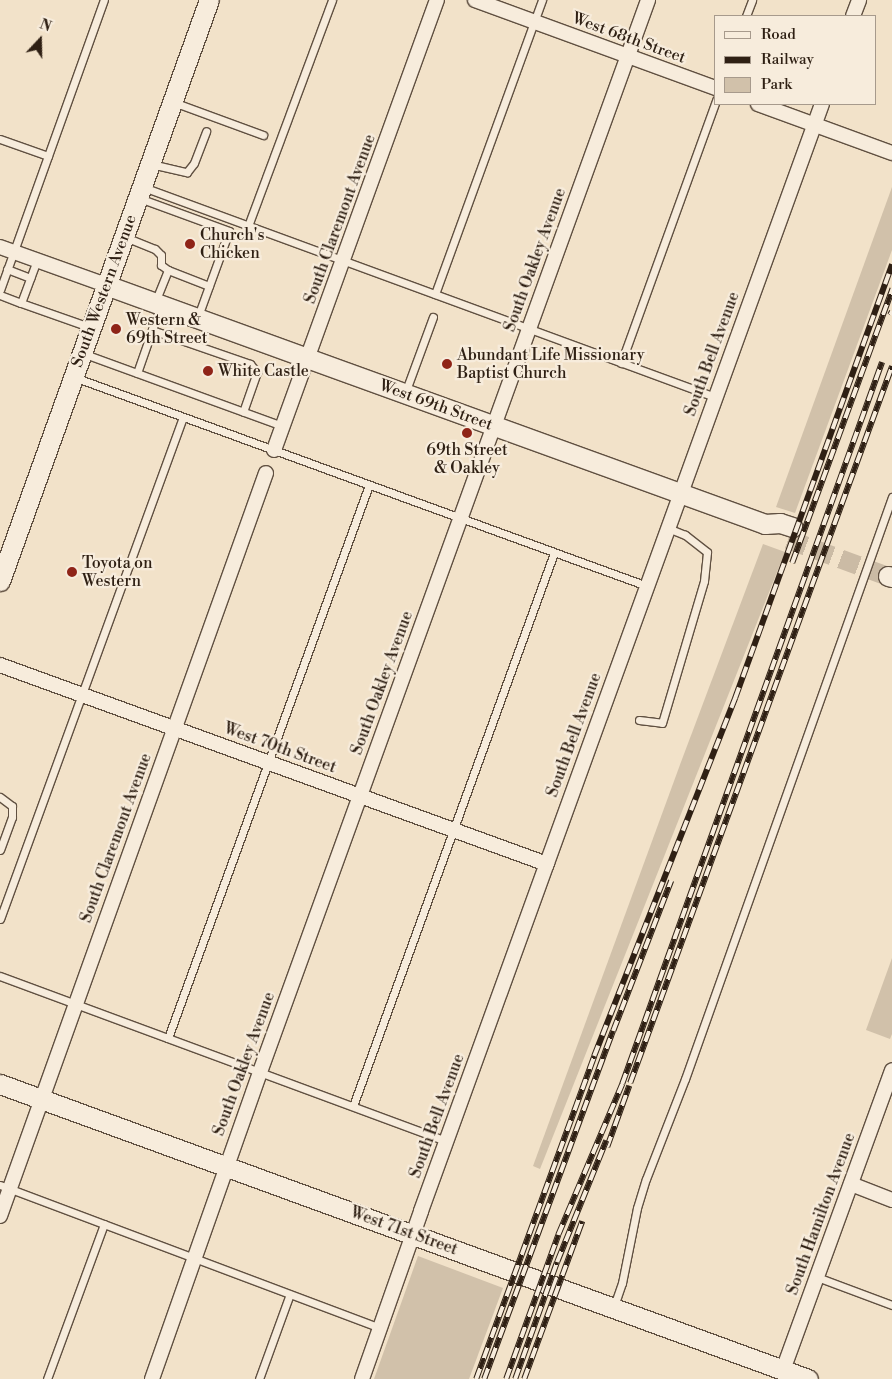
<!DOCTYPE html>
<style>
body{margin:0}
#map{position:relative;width:892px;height:1379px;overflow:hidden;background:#f2e2c9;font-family:"Libre Bodoni",serif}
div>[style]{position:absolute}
.green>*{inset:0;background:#d1c1aa}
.secondary-tunnel>*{height:19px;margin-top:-9.5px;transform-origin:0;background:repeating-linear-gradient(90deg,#cbbba5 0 19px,transparent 0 28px)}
.roads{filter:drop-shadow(1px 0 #605041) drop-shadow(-1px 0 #605041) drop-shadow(0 1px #605041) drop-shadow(0 -1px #605041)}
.lane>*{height:7px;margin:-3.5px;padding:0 3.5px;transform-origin:3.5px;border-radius:3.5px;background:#f7ecdc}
.street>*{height:14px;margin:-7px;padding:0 7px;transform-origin:7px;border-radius:7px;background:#f7ecdc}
.secondary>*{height:19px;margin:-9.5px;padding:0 9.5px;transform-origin:9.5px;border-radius:9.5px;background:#f7ecdc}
.rail>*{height:5.5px;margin-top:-2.75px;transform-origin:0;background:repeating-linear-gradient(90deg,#f7ecdc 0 11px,#2f2014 0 22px);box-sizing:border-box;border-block:1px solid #2f2014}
.dots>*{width:14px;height:14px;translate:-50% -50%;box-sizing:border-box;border:2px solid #f7ecdc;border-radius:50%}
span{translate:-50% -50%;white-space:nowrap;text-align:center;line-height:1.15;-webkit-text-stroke:4.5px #f7ecdc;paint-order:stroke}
.street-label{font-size:16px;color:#2f2014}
.poi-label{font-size:16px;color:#2f2014}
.left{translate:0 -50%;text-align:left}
.legend{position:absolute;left:714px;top:15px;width:162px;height:90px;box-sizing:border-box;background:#f7ecdc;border:1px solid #a79a8c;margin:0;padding:6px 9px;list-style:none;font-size:15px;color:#2f2014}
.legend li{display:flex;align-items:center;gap:10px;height:25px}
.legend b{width:25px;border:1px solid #a79a8c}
.north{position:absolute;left:15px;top:15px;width:50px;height:50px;-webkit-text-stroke:4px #f7ecdc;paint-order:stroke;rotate:21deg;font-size:14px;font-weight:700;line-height:20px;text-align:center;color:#2f2014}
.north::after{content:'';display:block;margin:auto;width:18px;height:22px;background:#2f2014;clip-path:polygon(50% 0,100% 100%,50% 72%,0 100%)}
</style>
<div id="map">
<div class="green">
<div style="clip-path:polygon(892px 187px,892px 250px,795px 513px,776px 507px)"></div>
<div style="clip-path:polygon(763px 544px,785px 552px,540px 1169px,533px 1166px,681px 762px)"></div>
<div style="clip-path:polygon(892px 958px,892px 1034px,890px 1039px,866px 1030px)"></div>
<div style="clip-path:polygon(418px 1256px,503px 1288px,469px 1379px,374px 1379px)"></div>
</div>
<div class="secondary-tunnel">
<div style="left:788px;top:539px;width:107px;rotate:20.3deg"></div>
</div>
<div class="roads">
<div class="lane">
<div style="left:746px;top:16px;width:17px;rotate:-69deg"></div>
<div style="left:173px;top:102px;width:96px;rotate:20.1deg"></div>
<div style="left:0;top:139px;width:51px;rotate:19.5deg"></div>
<div style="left:151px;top:164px;width:37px;rotate:13deg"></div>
<div style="left:187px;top:172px;width:11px;rotate:-52deg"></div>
<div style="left:194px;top:163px;width:34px;rotate:-69deg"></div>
<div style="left:143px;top:187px;width:609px;rotate:20.16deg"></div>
<div style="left:139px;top:198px;width:96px;rotate:20.1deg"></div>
<div style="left:229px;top:231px;width:90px;rotate:110deg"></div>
<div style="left:248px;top:226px;width:241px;rotate:-69.6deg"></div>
<div style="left:125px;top:237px;width:32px;rotate:22deg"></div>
<div style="left:155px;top:249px;width:8px;rotate:45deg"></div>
<div style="left:161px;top:255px;width:10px;rotate:90deg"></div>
<div style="left:161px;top:265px;width:9px;rotate:36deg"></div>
<div style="left:168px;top:270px;width:35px;rotate:112deg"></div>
<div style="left:7px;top:269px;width:25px;rotate:21deg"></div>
<div style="left:168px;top:270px;width:44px;rotate:21.3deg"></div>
<div style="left:0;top:290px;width:308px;rotate:-70.3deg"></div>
<div style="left:435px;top:294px;width:313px;rotate:-70deg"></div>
<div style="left:0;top:295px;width:22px;rotate:21deg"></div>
<div style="left:21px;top:303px;width:46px;rotate:-69.6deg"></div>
<div style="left:21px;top:303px;width:72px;rotate:19.4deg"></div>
<div style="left:161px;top:306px;width:26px;rotate:111deg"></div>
<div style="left:152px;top:330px;width:104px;rotate:19.1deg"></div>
<div style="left:250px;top:364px;width:11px;rotate:49deg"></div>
<div style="left:257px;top:372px;width:42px;rotate:109.3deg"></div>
<div style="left:82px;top:353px;width:214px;rotate:20deg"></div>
<div style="left:621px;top:363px;width:280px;rotate:-70.1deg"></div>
<div style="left:137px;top:373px;width:46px;rotate:-70.8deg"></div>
<div style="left:74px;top:377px;width:610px;rotate:20.04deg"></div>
<div style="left:405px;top:393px;width:81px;rotate:-69.8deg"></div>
<div style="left:639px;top:720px;width:23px;rotate:7deg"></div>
<div style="left:662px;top:723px;width:148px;rotate:-73.5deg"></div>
<div style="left:704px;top:581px;width:29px;rotate:-84deg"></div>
<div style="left:707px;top:552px;width:28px;rotate:-142deg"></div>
<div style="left:685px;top:535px;width:18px;rotate:-158deg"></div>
<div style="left:0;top:797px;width:15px;rotate:37deg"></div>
<div style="left:12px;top:806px;width:11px;rotate:90deg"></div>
<div style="left:12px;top:817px;width:35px;rotate:110deg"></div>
<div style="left:0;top:919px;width:534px;rotate:-69.97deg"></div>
<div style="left:0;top:976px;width:476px;rotate:20.3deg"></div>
<div style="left:168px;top:1038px;width:588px;rotate:-70.03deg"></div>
<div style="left:353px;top:1106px;width:588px;rotate:-70.03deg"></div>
<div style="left:0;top:1185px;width:407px;rotate:20.6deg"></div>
<div style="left:817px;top:1277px;width:80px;rotate:20.5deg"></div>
<div style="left:614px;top:1306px;width:24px;rotate:-71deg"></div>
<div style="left:622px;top:1283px;width:76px;rotate:-78.7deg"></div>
<div style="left:637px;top:1208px;width:30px;rotate:-73deg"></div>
<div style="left:646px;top:1179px;width:107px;rotate:-68.7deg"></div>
<div style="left:685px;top:1079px;width:618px;rotate:-70.42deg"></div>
<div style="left:47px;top:1379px;width:165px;rotate:-69.8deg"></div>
<div style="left:259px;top:1379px;width:90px;rotate:-70deg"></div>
</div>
<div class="street">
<div style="left:475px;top:0;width:257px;rotate:20.1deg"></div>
<div style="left:853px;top:16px;width:17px;rotate:-69deg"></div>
<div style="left:758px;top:104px;width:143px;rotate:20.1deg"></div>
<div style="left:0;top:247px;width:113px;rotate:19.7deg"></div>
<div style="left:274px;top:450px;width:479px;rotate:-70.1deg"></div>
<div style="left:0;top:665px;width:582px;rotate:19.99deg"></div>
<div style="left:851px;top:1184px;width:44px;rotate:21.3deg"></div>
<div style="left:0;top:1216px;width:789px;rotate:-70.3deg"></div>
<div style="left:783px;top:1370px;width:319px;rotate:-70deg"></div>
<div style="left:152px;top:1379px;width:325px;rotate:-70.6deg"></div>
<div style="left:260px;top:1072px;width:1140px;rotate:-70.1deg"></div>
<div style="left:362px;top:1379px;width:178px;rotate:-70.6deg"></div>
<div style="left:421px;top:1211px;width:1177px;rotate:-70.09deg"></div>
</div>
<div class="secondary">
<div style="left:106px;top:285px;width:701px;rotate:19.93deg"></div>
<div style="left:765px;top:524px;width:15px;rotate:-4deg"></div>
<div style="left:780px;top:523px;width:13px;rotate:18deg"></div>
<div style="left:888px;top:576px;width:4px;rotate:14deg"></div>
<div style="left:0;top:581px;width:617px;rotate:-70.22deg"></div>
<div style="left:0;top:1084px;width:860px;rotate:20.06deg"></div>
</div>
</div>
<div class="rail">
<div style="left:890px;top:315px;width:4px;rotate:-63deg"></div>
<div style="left:792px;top:563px;width:292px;rotate:-69.9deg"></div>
<div style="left:630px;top:1083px;width:763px;rotate:-69.93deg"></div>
<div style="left:607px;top:1147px;width:65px;rotate:-70.2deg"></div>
<div style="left:476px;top:1379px;width:344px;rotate:-69.9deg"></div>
<div style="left:594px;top:1056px;width:385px;rotate:-68.5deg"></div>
<div style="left:735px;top:698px;width:461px;rotate:-70.1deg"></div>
<div style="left:484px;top:1379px;width:371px;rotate:-69.7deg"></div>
<div style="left:613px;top:1031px;width:161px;rotate:-68.9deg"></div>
<div style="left:506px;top:1379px;width:153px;rotate:-70.1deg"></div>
<div style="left:558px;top:1235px;width:164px;rotate:-67deg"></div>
<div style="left:622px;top:1084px;width:767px;rotate:-70.2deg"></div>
<div style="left:515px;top:1379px;width:124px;rotate:-70.3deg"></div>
<div style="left:557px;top:1262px;width:131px;rotate:-68deg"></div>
<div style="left:524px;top:1379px;width:168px;rotate:-69.8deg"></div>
</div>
<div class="dots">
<div style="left:190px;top:244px;background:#8f2418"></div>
<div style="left:116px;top:329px;background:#8f2418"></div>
<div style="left:447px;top:364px;background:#8f2418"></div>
<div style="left:208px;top:371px;background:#8f2418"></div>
<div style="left:467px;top:433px;background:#8f2418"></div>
<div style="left:72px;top:572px;background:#8f2418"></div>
</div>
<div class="street-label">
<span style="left:629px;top:38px;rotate:20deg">West 68th Street</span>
<span style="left:340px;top:219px;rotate:-70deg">South Claremont Avenue</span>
<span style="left:535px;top:260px;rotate:-70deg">South Oakley Avenue</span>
<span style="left:104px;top:291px;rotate:-70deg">South Western Avenue</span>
<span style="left:712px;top:354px;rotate:-70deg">South Bell Avenue</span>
<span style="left:436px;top:405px;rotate:20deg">West 69th Street</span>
<span style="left:382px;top:683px;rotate:-70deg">South Oakley Avenue</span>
<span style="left:574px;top:735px;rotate:-70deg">South Bell Avenue</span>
<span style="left:280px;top:748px;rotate:20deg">West 70th Street</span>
<span style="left:116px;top:838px;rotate:-70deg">South Claremont Avenue</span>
<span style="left:244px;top:1064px;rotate:-70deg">South Oakley Avenue</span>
<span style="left:437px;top:1116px;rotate:-70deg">South Bell Avenue</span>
<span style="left:821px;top:1214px;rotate:-70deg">South Hamilton Avenue</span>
<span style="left:404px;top:1231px;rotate:20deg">West 71st Street</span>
</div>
<div class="poi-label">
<span class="left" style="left:200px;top:244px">Church's<br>Chicken</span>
<span class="left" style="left:126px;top:329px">Western &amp;<br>69th Street</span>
<span class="left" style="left:457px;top:364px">Abundant Life Missionary<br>Baptist Church</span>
<span class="left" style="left:218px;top:371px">White Castle</span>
<span style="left:467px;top:459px">69th Street<br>&amp; Oakley</span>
<span class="left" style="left:82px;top:572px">Toyota on<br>Western</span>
</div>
<ul class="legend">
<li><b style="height:6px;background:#f7ecdc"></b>Road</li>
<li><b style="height:6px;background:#2f2014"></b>Railway</li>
<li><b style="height:14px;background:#d1c1aa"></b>Park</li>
</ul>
<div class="north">N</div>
</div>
